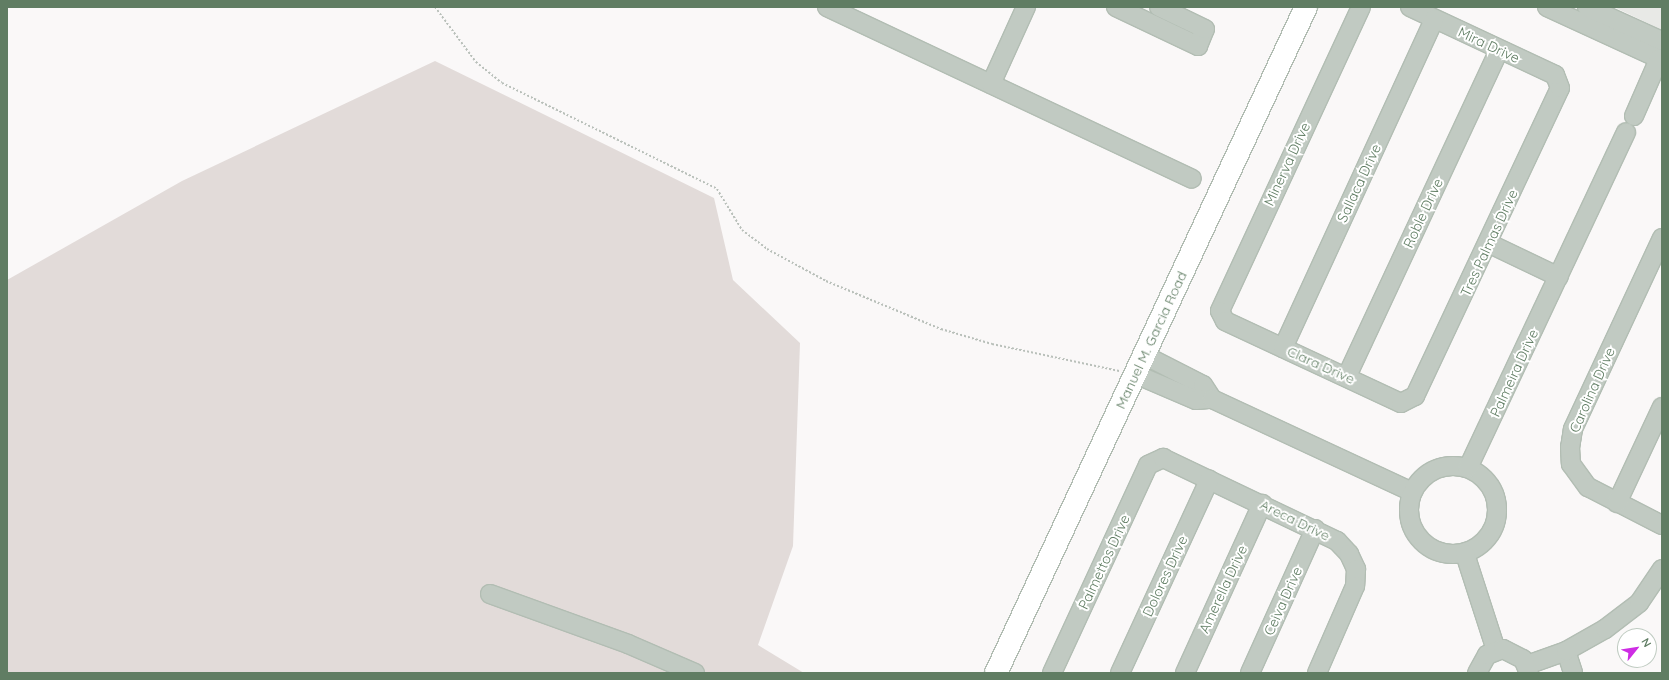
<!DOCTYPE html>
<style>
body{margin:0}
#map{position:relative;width:1669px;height:680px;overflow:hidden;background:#faf8f8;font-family:Quicksand,sans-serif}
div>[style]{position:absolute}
.built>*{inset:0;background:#e8e9e6}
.green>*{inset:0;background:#e2dbd9}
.path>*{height:2px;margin-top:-1px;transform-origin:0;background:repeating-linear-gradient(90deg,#b9c0ba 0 2px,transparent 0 4px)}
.roads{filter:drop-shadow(1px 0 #b2bdb3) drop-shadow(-1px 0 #b2bdb3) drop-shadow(0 1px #b2bdb3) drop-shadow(0 -1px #b2bdb3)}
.minor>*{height:18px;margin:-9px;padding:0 9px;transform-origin:9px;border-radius:9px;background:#c1cac2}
.minor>.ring{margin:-9px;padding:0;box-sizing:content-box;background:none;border:18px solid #c1cac2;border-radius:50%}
.major>*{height:22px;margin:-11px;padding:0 11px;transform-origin:11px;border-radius:11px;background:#fff}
span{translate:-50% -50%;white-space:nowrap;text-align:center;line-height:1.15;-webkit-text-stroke:4px #fff;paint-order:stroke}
.street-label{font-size:14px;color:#607d63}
.frame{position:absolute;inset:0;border:8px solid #607d63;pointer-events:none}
.north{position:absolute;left:1617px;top:628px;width:40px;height:40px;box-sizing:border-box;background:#fff;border:1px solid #bfcbc1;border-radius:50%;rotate:60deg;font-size:11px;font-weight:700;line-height:16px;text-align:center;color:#607d63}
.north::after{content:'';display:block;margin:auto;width:14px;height:18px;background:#ce2de4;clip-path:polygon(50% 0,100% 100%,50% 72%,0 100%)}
</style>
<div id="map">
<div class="built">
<div style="clip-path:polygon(1614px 7px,1662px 7px,1662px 30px)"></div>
</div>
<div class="green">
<div style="clip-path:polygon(435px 61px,714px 198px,733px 280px,800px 343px,793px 546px,758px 645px,804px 673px,7px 673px,7px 280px,182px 181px)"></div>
</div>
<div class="path">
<div style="left:435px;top:7px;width:69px;rotate:53.3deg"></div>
<div style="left:476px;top:62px;width:33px;rotate:39deg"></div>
<div style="left:502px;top:83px;width:240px;rotate:26.2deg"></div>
<div style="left:717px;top:189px;width:48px;rotate:58.6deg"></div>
<div style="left:742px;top:230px;width:31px;rotate:37deg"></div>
<div style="left:767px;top:249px;width:67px;rotate:28.5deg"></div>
<div style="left:826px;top:281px;width:125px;rotate:22.7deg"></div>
<div style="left:941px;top:329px;width:53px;rotate:16.4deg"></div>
<div style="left:992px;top:344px;width:130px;rotate:12deg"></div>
</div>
<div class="roads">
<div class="minor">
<div style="left:827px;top:7px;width:403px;rotate:25.2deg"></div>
<div style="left:1116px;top:7px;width:91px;rotate:25.4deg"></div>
<div style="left:1198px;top:46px;width:18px;rotate:-68deg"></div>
<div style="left:1205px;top:29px;width:51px;rotate:-154.4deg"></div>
<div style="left:1361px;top:7px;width:335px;rotate:114.9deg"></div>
<div style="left:1220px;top:311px;width:11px;rotate:63deg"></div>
<div style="left:1225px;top:321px;width:194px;rotate:25deg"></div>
<div style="left:1401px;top:403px;width:16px;rotate:-27deg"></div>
<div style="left:1415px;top:396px;width:340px;rotate:-64.8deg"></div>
<div style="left:1560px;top:88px;width:14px;rotate:-111deg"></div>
<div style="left:1555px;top:75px;width:160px;rotate:-154.9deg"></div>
<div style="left:1547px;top:7px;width:127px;rotate:24.7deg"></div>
<div style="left:1587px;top:7px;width:82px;rotate:24.4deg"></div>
<div style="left:991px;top:84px;width:85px;rotate:-65.6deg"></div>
<div style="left:1634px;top:116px;width:62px;rotate:-66.3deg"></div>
<div style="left:1662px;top:238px;width:211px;rotate:115deg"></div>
<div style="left:1573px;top:429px;width:18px;rotate:99deg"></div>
<div style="left:1570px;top:447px;width:17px;rotate:87deg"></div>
<div style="left:1571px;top:464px;width:29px;rotate:54deg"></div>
<div style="left:1588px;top:487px;width:83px;rotate:27.2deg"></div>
<div style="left:1490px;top:244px;width:76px;rotate:25.6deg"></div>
<div style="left:1283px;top:348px;width:362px;rotate:-65.3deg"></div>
<div style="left:1144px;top:355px;width:66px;rotate:27deg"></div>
<div style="left:1203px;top:385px;width:17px;rotate:57deg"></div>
<div style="left:1135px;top:374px;width:66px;rotate:23.1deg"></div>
<div style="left:1196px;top:400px;width:16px;rotate:-4deg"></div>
<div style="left:1212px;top:399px;width:221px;rotate:24.9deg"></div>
<div style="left:1347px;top:376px;width:360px;rotate:-65deg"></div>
<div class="ring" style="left:1409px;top:466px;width:70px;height:70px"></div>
<div style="left:1468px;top:468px;width:371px;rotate:-64.8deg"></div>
<div style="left:1617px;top:503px;width:106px;rotate:-64.9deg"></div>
<div style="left:1465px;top:554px;width:101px;rotate:72.1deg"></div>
<div style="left:490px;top:594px;width:147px;rotate:19.9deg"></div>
<div style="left:628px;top:644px;width:73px;rotate:23.4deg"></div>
<div style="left:1566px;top:651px;width:23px;rotate:72deg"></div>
<div style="left:1527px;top:665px;width:41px;rotate:-19.7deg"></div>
<div style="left:1566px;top:651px;width:45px;rotate:-29.4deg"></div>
<div style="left:1605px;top:629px;width:43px;rotate:-37.4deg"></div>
<div style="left:1639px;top:603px;width:41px;rotate:-55.9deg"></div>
<div style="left:1052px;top:673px;width:229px;rotate:-65.2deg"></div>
<div style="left:1148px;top:465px;width:17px;rotate:-25deg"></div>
<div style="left:1163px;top:458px;width:193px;rotate:25.5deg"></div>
<div style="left:1337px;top:541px;width:18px;rotate:47deg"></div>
<div style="left:1349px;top:554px;width:17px;rotate:65deg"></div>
<div style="left:1356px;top:569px;width:17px;rotate:93deg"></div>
<div style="left:1355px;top:586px;width:95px;rotate:113.6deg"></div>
<div style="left:1120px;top:673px;width:213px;rotate:-65.2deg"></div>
<div style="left:1185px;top:673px;width:186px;rotate:-65.5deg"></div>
<div style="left:1250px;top:673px;width:158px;rotate:-65.7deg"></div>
<div style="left:1477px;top:673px;width:21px;rotate:-61deg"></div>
<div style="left:1487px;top:655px;width:17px;rotate:-21deg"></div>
<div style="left:1503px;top:649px;width:22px;rotate:27deg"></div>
<div style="left:1523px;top:659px;width:15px;rotate:67deg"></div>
</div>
<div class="major">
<div style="left:996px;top:673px;width:735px;rotate:-65.04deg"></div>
</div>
</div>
<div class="street-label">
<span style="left:1489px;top:45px;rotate:25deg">Mira Drive</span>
<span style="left:1287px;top:164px;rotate:-65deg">Minerva Drive</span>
<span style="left:1359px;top:183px;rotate:-65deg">Sallaca Drive</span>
<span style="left:1423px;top:213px;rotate:-65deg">Roble Drive</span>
<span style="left:1489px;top:243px;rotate:-65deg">Tres Palmas Drive</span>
<span style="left:1151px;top:340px;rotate:-65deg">Manuel M. Garcia Road</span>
<span style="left:1321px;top:365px;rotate:24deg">Clara Drive</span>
<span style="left:1514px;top:373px;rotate:-65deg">Palmeira Drive</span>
<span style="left:1592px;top:390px;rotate:-66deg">Carolina Drive</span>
<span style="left:1295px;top:520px;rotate:26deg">Areca Drive</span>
<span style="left:1104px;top:562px;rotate:-65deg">Palmettos Drive</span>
<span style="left:1165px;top:576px;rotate:-65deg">Dolores Drive</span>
<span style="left:1223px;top:589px;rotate:-65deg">Amerella Drive</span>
<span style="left:1283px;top:601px;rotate:-66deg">Ceiva Drive</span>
</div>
<div class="frame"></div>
<div class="north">N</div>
</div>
